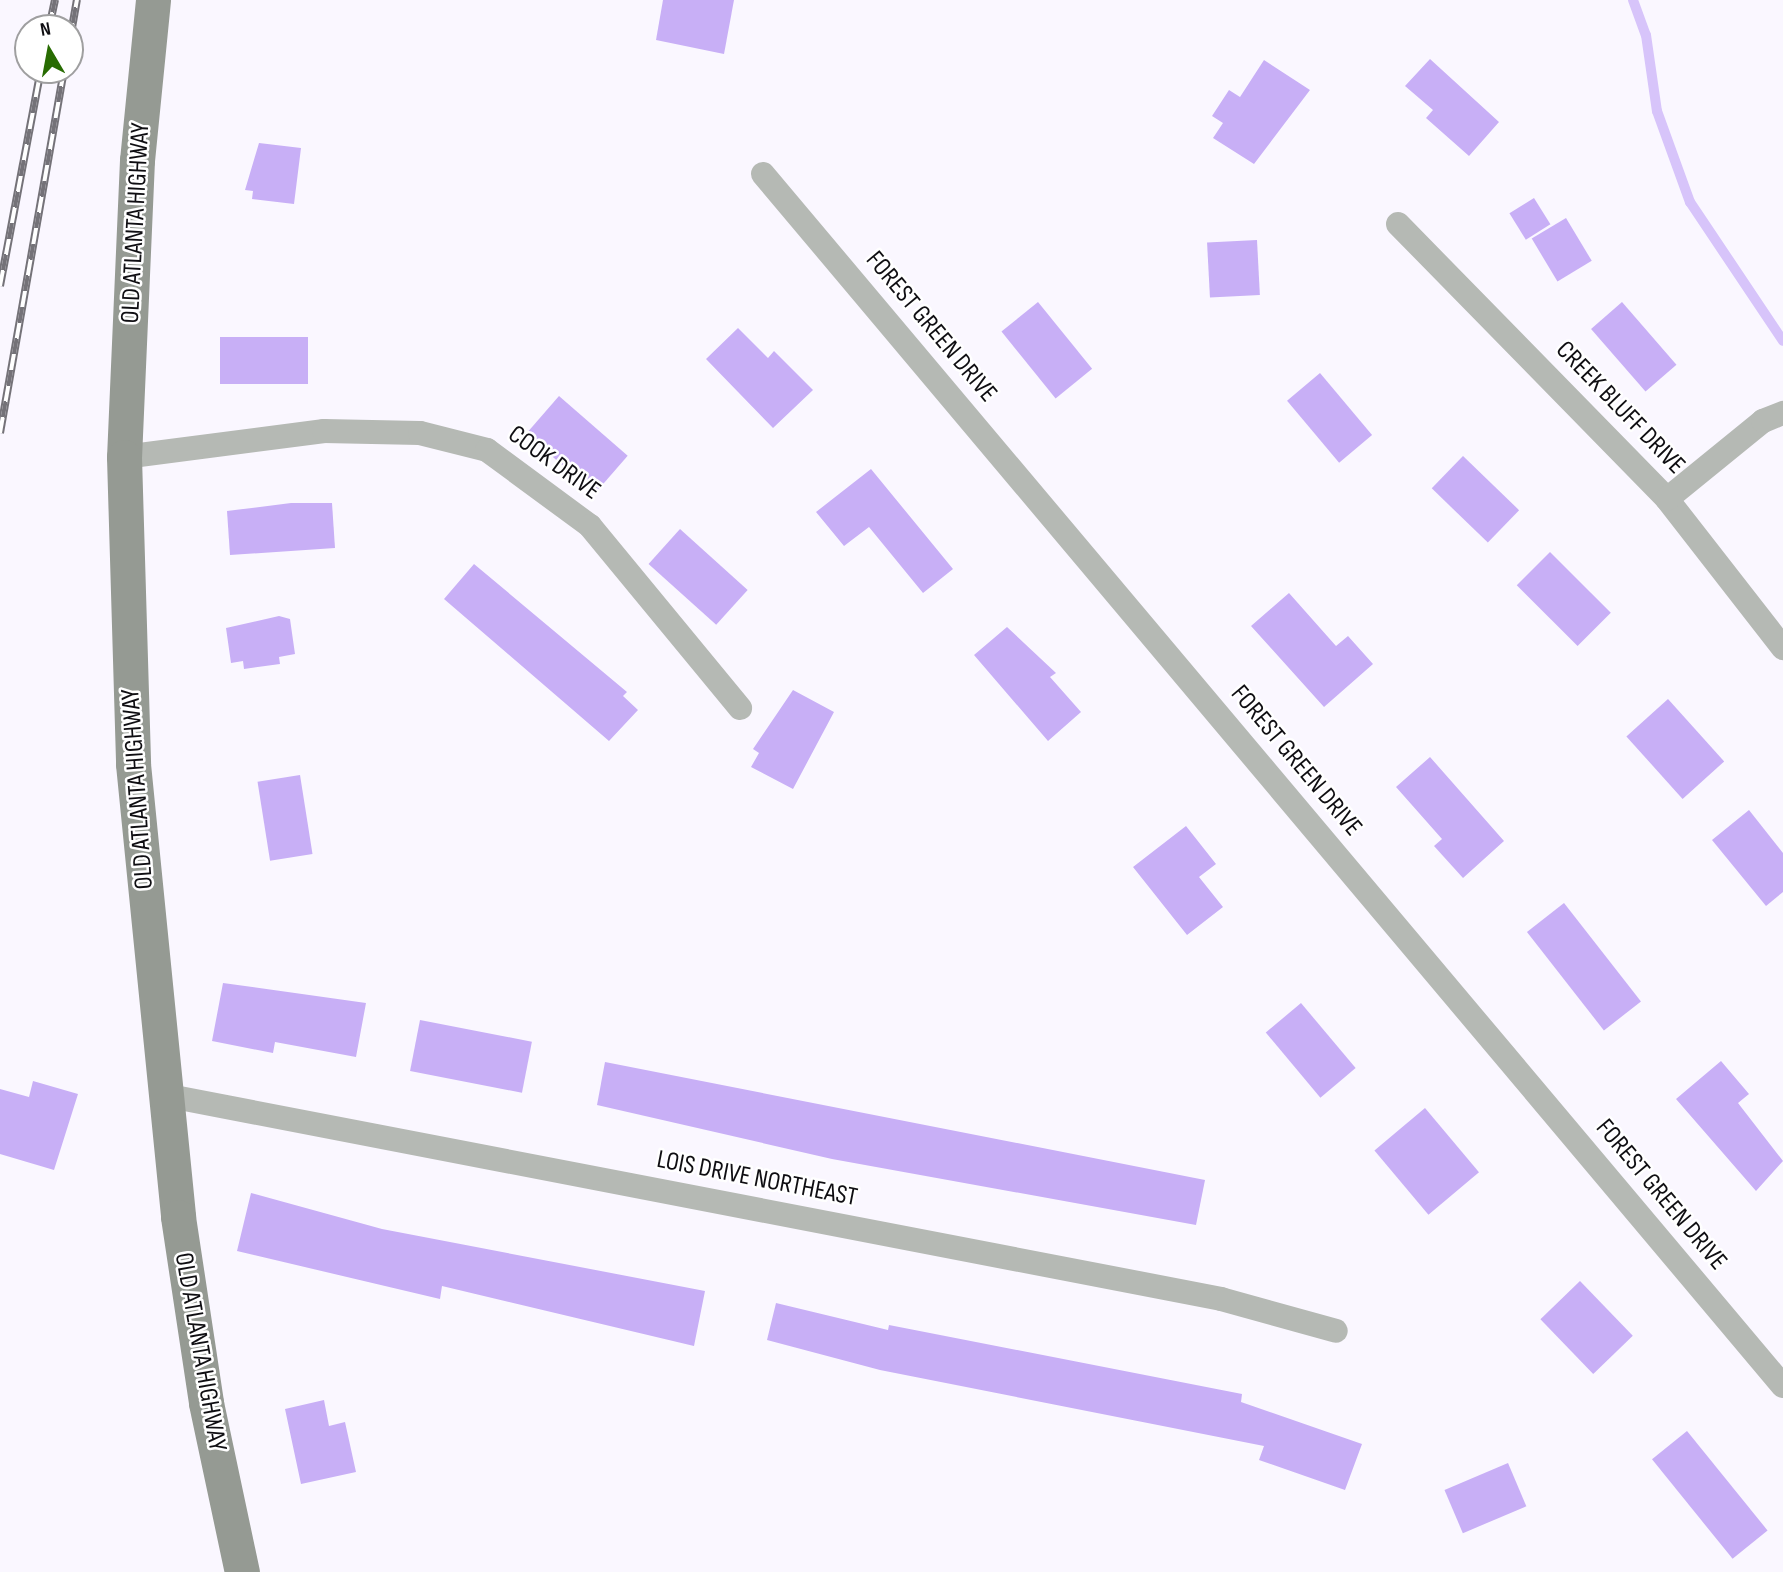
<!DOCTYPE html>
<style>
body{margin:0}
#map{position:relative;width:1783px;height:1572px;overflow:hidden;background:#faf7ff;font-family:"Sofia Sans Condensed",sans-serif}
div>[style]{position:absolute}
.stream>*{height:10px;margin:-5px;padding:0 5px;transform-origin:5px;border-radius:5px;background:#d7c4fa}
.building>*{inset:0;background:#c8aff6;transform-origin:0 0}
.street>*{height:24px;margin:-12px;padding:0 12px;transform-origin:12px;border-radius:12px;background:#b5b9b4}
.secondary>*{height:35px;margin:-17.5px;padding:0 17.5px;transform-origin:17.5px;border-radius:17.5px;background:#959a93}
.rail>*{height:8px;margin-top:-4px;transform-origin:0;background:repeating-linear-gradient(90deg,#fff 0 16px,#747278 0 32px);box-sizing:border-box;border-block:2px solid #747278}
span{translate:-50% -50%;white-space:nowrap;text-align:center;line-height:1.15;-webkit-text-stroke:5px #fff;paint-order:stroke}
.street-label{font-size:26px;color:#0f0e12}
.north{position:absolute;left:14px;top:14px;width:70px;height:70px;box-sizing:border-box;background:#fff;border:2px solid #9f9fa0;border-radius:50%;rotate:350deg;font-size:19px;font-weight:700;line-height:28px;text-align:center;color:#0f0e12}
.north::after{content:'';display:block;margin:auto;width:24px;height:32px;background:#286c02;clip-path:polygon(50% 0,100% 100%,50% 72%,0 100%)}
</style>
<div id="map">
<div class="stream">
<div style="left:1633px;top:0;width:37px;rotate:70deg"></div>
<div style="left:1646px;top:35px;width:77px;rotate:81.8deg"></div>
<div style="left:1657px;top:111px;width:97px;rotate:70.1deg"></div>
<div style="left:1690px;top:202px;width:167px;rotate:56.2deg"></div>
</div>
<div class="building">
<div style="clip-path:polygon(663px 0,734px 0,724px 54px,656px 40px)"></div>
<div style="clip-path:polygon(1430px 59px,1499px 122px,1469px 156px,1426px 118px,1433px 110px,1405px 86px)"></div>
<div style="clip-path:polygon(1264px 60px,1310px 90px,1254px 164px,1213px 138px,1223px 123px,1212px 116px,1229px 90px,1240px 97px)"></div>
<div style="clip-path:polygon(259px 143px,301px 148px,294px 204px,252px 199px,253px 191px,245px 190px)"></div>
<div style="left:1534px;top:198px;width:31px;height:29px;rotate:58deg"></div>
<div style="left:1566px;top:218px;width:50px;height:40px;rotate:59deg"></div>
<div style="left:1257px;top:240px;width:55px;height:50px;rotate:87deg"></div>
<div style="left:1038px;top:302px;width:86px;height:47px;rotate:51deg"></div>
<div style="left:1622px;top:302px;width:83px;height:41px;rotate:49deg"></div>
<div style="clip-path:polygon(738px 328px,768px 358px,774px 351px,813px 390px,773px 428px,706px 359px)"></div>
<div style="left:308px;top:337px;width:47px;height:88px;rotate:90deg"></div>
<div style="left:1320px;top:373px;width:81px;height:43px;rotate:50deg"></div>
<div style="left:559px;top:396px;width:91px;height:50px;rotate:41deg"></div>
<div style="left:1463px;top:456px;width:78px;height:45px;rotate:44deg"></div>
<div style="clip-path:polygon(871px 469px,953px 569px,923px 593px,869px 527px,844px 546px,816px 512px)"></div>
<div style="clip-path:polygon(291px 503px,332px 503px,335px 548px,230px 555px,227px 511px)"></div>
<div style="left:680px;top:529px;width:91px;height:47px;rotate:42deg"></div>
<div style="left:1550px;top:552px;width:86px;height:47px;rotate:45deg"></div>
<div style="clip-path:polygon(474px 564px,627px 692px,623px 696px,638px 710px,609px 741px,444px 599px)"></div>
<div style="clip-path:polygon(1289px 593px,1336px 646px,1348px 636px,1373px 664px,1324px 707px,1251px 626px)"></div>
<div style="clip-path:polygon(279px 616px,290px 619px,295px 654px,279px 657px,280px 664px,244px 669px,243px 661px,231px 663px,226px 628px)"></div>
<div style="clip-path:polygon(1007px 627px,1056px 673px,1050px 677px,1081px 712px,1048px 741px,974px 655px)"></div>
<div style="clip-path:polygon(793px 690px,834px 712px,793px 789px,751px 767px,759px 753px,753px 749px)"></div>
<div style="left:1668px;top:699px;width:84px;height:56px;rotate:48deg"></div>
<div style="clip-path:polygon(1430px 757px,1504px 841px,1463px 878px,1434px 846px,1442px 839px,1396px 787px)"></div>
<div style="left:300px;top:775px;width:80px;height:43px;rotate:81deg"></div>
<div style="clip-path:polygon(1749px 810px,1783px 853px,1783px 892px,1766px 906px,1712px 840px)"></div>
<div style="clip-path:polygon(1186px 826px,1216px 864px,1199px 877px,1223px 907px,1187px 935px,1133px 867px)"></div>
<div style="left:1564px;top:903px;width:125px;height:47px;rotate:52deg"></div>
<div style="clip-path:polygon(223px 983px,366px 1003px,356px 1057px,275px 1042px,273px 1053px,212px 1041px)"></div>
<div style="left:1301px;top:1003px;width:85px;height:46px;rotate:50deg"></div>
<div style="left:420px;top:1020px;width:114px;height:52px;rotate:11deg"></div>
<div style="clip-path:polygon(1721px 1061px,1749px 1094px,1738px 1103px,1783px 1161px,1756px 1191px,1676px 1099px)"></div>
<div style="clip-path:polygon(605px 1062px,1205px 1180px,1196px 1225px,832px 1159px,597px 1105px)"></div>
<div style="clip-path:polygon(33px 1081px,78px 1094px,54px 1170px,0 1154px,0 1089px,29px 1097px)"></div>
<div style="left:1425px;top:1108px;width:84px;height:66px;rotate:50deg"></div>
<div style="clip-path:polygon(251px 1193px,382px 1229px,705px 1291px,694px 1346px,442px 1286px,440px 1299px,237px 1251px)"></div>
<div style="left:1580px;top:1281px;width:76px;height:55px;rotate:46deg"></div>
<div style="clip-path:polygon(776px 1303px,888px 1330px,889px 1325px,1242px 1394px,1241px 1402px,1362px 1444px,1345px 1490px,1259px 1460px,1264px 1446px,880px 1370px,767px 1340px)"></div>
<div style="clip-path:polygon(324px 1400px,329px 1426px,345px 1422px,356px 1472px,301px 1484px,285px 1409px)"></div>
<div style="left:1687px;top:1431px;width:128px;height:45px;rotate:51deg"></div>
<div style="left:1508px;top:1463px;width:47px;height:69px;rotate:67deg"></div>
</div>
<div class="street">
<div style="left:763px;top:174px;width:1584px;rotate:49.92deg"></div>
<div style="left:1398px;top:224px;width:385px;rotate:45.6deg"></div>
<div style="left:1667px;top:499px;width:189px;rotate:52.1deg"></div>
<div style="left:124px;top:457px;width:202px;rotate:-7.4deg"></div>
<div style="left:324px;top:431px;width:96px;rotate:1.2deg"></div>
<div style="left:420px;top:433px;width:69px;rotate:14.2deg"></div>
<div style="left:487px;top:450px;width:128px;rotate:36.4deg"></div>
<div style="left:590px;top:526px;width:236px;rotate:50.5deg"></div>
<div style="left:1667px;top:499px;width:124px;rotate:-39.1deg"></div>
<div style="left:1763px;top:421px;width:22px;rotate:-22deg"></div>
<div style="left:164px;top:1095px;width:1077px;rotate:10.92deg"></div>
<div style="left:1221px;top:1299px;width:119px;rotate:15.5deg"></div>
</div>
<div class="secondary">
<div style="left:153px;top:0;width:161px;rotate:95.7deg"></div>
<div style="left:137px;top:160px;width:297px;rotate:92.5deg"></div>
<div style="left:124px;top:457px;width:307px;rotate:88.3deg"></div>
<div style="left:133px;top:764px;width:455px;rotate:84.3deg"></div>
<div style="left:178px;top:1217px;width:188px;rotate:81.4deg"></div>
<div style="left:206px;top:1403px;width:173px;rotate:78deg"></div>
</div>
<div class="rail">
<div style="left:49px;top:28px;width:29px;rotate:-78deg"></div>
<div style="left:70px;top:39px;width:40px;rotate:-80deg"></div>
<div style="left:0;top:286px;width:220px;rotate:-79.3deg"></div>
<div style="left:0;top:433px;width:369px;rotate:-80deg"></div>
</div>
<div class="street-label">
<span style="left:136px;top:223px;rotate:-87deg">OLD ATLANTA HIGHWAY</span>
<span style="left:931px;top:327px;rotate:50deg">FOREST GREEN DRIVE</span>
<span style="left:1620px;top:408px;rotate:46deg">CREEK BLUFF DRIVE</span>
<span style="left:554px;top:463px;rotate:36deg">COOK DRIVE</span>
<span style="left:1296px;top:761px;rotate:50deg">FOREST GREEN DRIVE</span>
<span style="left:138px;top:789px;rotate:-94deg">OLD ATLANTA HIGHWAY</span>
<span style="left:757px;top:1179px;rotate:11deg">LOIS DRIVE NORTHEAST</span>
<span style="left:1661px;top:1195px;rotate:50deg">FOREST GREEN DRIVE</span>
<span style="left:200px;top:1352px;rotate:80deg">OLD ATLANTA HIGHWAY</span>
</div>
<div class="north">N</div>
</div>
